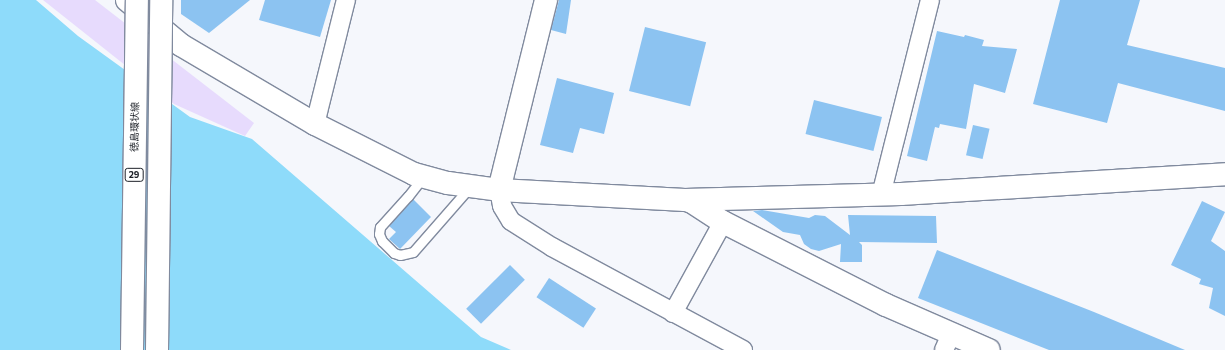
<!DOCTYPE html>
<meta charset="utf-8">
<style>
body{margin:0}
#map{position:relative;width:1225px;height:350px;overflow:hidden;background:#f5f7fc;font-family:Commissioner,"Noto Sans JP",sans-serif}
div>[style]{position:absolute}
.green>*{inset:0;background:#e7dbfd}
.water>*{inset:0;background:#8edbfa}
.building>*{inset:0;background:#8cc3f1;transform-origin:0 0}
.roads{filter:drop-shadow(1px 0 #808a9e) drop-shadow(-1px 0 #808a9e) drop-shadow(0 1px #808a9e) drop-shadow(0 -1px #808a9e)}
.lane>*{height:9px;margin:-4.5px;padding:0 4.5px;transform-origin:4.5px;border-radius:4.5px;background:#fff}
.street>*{height:18px;margin:-9px;padding:0 9px;transform-origin:9px;border-radius:9px;background:#fff}
.secondary>*{height:22px;margin:-11px;padding:0 11px;transform-origin:11px;border-radius:11px;background:#fff}
.bridges{filter:drop-shadow(1px 0 #808a9e) drop-shadow(-1px 0 #808a9e) drop-shadow(0 1px #808a9e) drop-shadow(0 -1px #808a9e)}
.primary-bridge>*{height:22px;margin:-11px;padding:0 11px;transform-origin:11px;border-radius:11px;background:#fff}
span{translate:-50% -50%;white-space:nowrap;text-align:center;line-height:1.15;-webkit-text-stroke:4px #fff;paint-order:stroke}
.shield-label span{padding:1px 3px;background:#fff;border:1px solid;border-radius:3px;-webkit-text-stroke-width:0}
.shield-label{font-size:9px;color:#1d2128;font-weight:700}
.street-label{font-size:10px;color:#1d2128}
</style>
<div id="map">
<div class="green">
<div style="clip-path:polygon(43px 0,95px 0,254px 123px,245px 136px,174px 104px)"></div>
</div>
<div class="water">
<div style="clip-path:polygon(0 0,36px 0,78px 36px,190px 117px,252px 139px,481px 337px,511px 350px,0 350px)"></div>
</div>
<div class="building">
<div style="clip-path:polygon(181px 0,250px 0,209px 33px,181px 14px)"></div>
<div style="clip-path:polygon(265px 0,331px 0,320px 37px,259px 20px)"></div>
<div style="clip-path:polygon(559px 0,571px 0,566px 34px,551px 30px)"></div>
<div style="clip-path:polygon(1060px 0,1140px 0,1127px 45px,1225px 68px,1225px 111px,1118px 83px,1107px 123px,1033px 104px)"></div>
<div style="left:645px;top:27px;width:63px;height:66px;rotate:14deg"></div>
<div style="clip-path:polygon(937px 31px,964px 37px,965px 35px,984px 40px,982px 46px,1017px 49px,1005px 93px,974px 84px,966px 129px,940px 124px,939px 128px,935px 127px,927px 161px,907px 156px)"></div>
<div style="clip-path:polygon(557px 78px,614px 93px,604px 134px,580px 128px,573px 153px,540px 145px)"></div>
<div style="left:814px;top:100px;width:70px;height:35px;rotate:14deg"></div>
<div style="left:973px;top:125px;width:17px;height:31px;rotate:13deg"></div>
<div style="clip-path:polygon(413px 199px,431px 217px,400px 249px,389px 239px,396px 232px,389px 226px)"></div>
<div style="clip-path:polygon(1202px 201px,1225px 212px,1211px 241px,1225px 251px,1225px 316px,1209px 308px,1213px 288px,1199px 284px,1201px 279px,1171px 265px)"></div>
<div style="clip-path:polygon(762px 210px,809px 218px,815px 215px,825px 216px,850px 235px,848px 215px,936px 216px,937px 243px,859px 242px,862px 245px,862px 262px,840px 262px,841px 244px,819px 251px,811px 249px,804px 244px,800px 235px,783px 232px,753px 211px)"></div>
<div style="clip-path:polygon(937px 250px,1094px 312px,1185px 350px,1049px 350px,918px 298px)"></div>
<div style="left:510px;top:265px;width:21px;height:62px;rotate:45deg"></div>
<div style="left:549px;top:278px;width:56px;height:23px;rotate:33deg"></div>
</div>
<div class="roads">
<div class="lane">
<div style="left:423px;top:177px;width:24px;rotate:128deg"></div>
<div style="left:408px;top:196px;width:42px;rotate:132.1deg"></div>
<div style="left:380px;top:227px;width:7px;rotate:98deg"></div>
<div style="left:379px;top:234px;width:8px;rotate:67deg"></div>
<div style="left:382px;top:241px;width:17px;rotate:45deg"></div>
<div style="left:394px;top:253px;width:6px;rotate:18deg"></div>
<div style="left:400px;top:255px;width:13px;rotate:-13deg"></div>
<div style="left:413px;top:252px;width:86px;rotate:-48.8deg"></div>
</div>
<div class="street">
<div style="left:315px;top:124px;width:128px;rotate:-76deg"></div>
<div style="left:499px;top:190px;width:16px;rotate:79deg"></div>
<div style="left:502px;top:206px;width:17px;rotate:59deg"></div>
<div style="left:511px;top:221px;width:49px;rotate:32.4deg"></div>
<div style="left:552px;top:247px;width:217px;rotate:28.3deg"></div>
<div style="left:881px;top:195px;width:201px;rotate:-75.9deg"></div>
<div style="left:673px;top:313px;width:104px;rotate:-61.2deg"></div>
<div style="left:944px;top:350px;width:17px;rotate:-66deg"></div>
</div>
<div class="secondary">
<div style="left:127px;top:0;width:70px;rotate:39.8deg"></div>
<div style="left:181px;top:45px;width:156px;rotate:30.5deg"></div>
<div style="left:315px;top:124px;width:111px;rotate:26.8deg"></div>
<div style="left:414px;top:174px;width:35px;rotate:15deg"></div>
<div style="left:448px;top:183px;width:51px;rotate:7.8deg"></div>
<div style="left:499px;top:190px;width:186px;rotate:3.1deg"></div>
<div style="left:685px;top:200px;width:216px;rotate:-1.6deg"></div>
<div style="left:901px;top:194px;width:325px;rotate:-3.5deg"></div>
<div style="left:499px;top:190px;width:196px;rotate:-76.1deg"></div>
<div style="left:686px;top:200px;width:6px;rotate:18deg"></div>
<div style="left:692px;top:202px;width:37px;rotate:33deg"></div>
<div style="left:723px;top:222px;width:183px;rotate:27deg"></div>
<div style="left:886px;top:305px;width:112px;rotate:23.6deg"></div>
</div>
</div>
<div class="bridges">
<div class="primary-bridge">
<div style="left:132px;top:350px;width:350px;rotate:-89.2deg"></div>
<div style="left:157px;top:350px;width:350px;rotate:-89.3deg"></div>
</div>
</div>
<div class="shield-label">
<span style="left:134px;top:175px">29</span>
</div>
<div class="street-label">
<span style="left:135px;top:127px;rotate:-89deg">徳島環状線</span>
</div>
</div>
